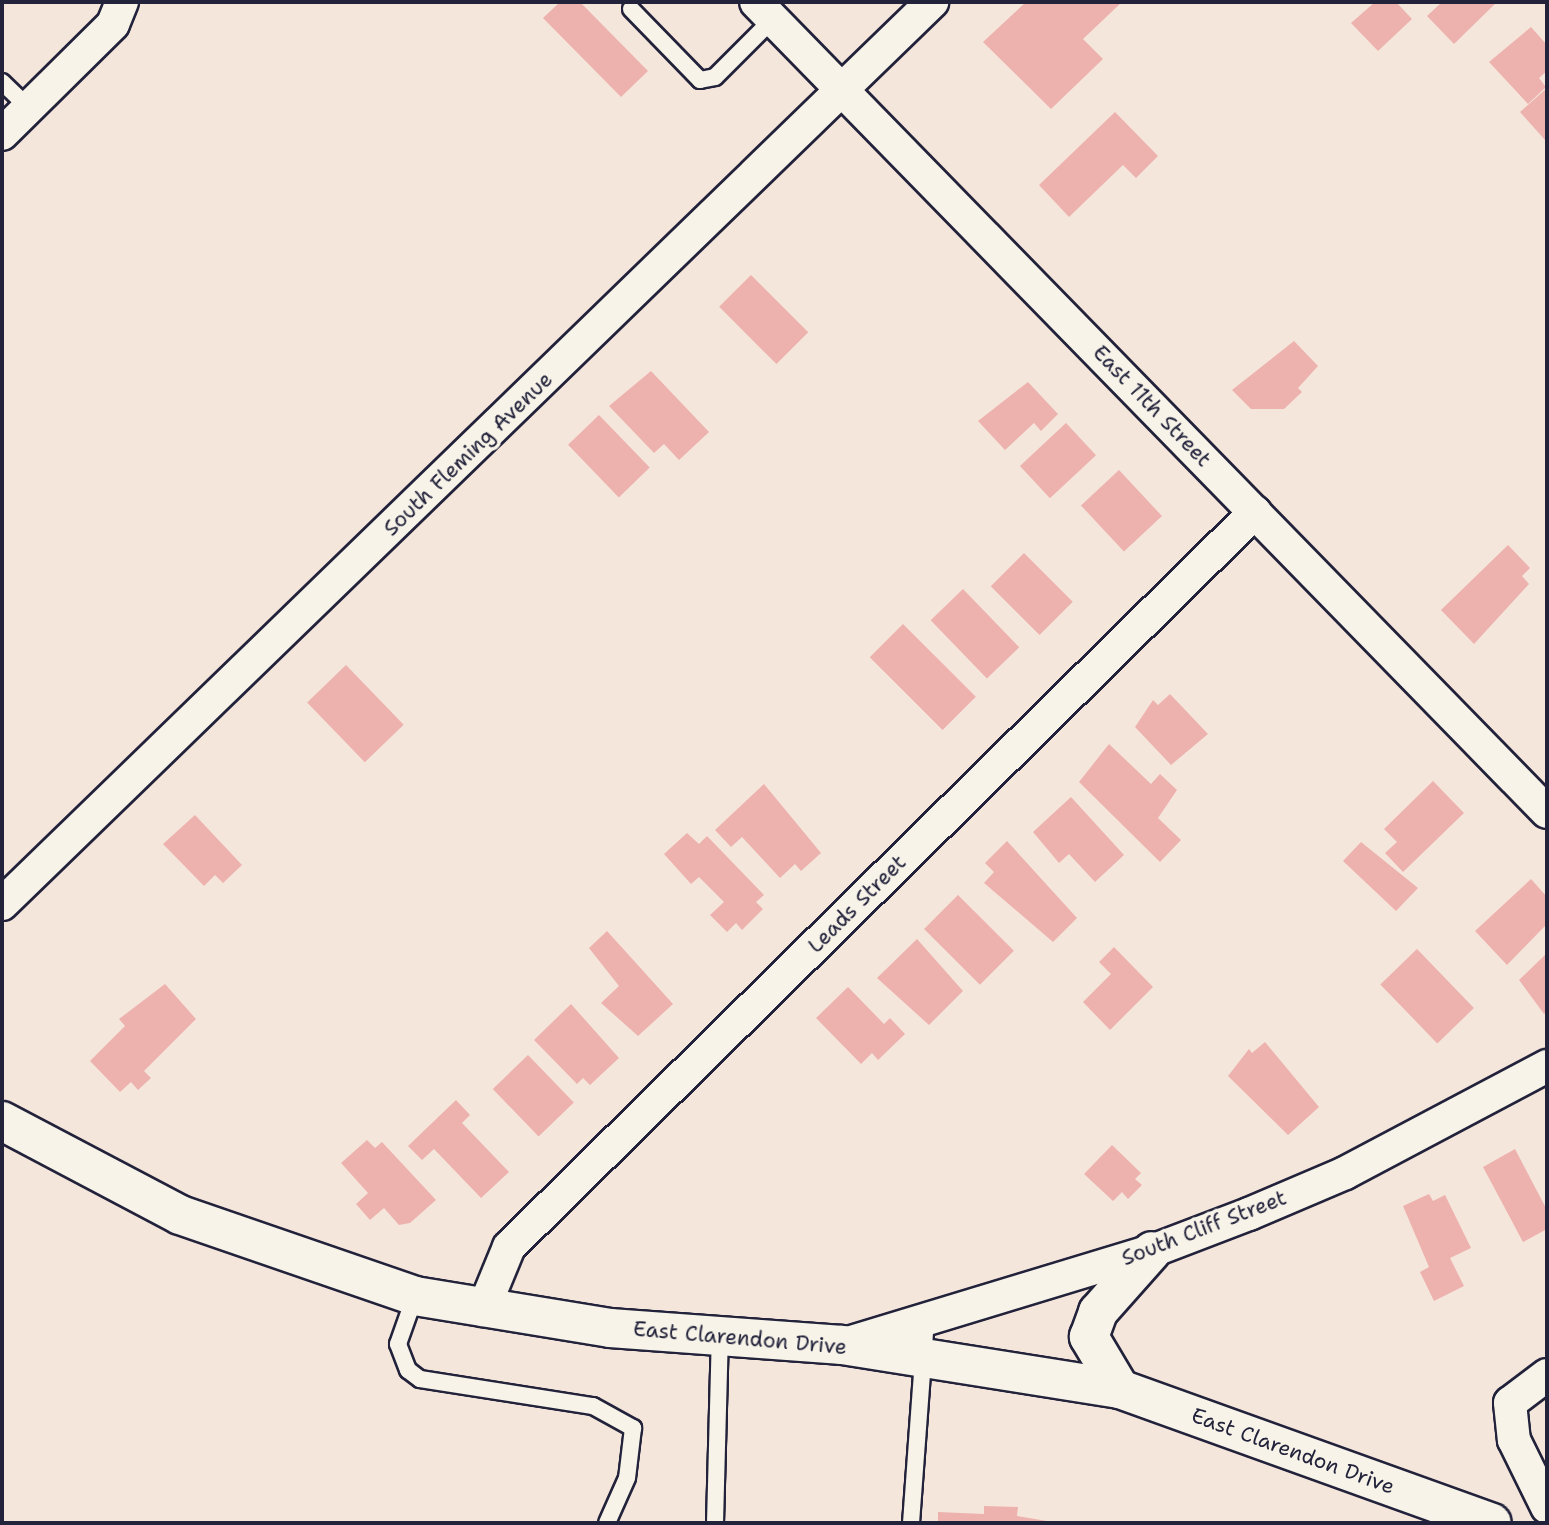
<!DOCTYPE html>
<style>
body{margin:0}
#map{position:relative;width:1549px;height:1525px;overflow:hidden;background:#f5e6dc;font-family:"Shantell Sans",sans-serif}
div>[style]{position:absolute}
.building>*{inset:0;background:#edb2ae;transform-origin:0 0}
.roads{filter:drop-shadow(2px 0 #22223b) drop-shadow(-2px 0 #22223b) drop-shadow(0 2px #22223b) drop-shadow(0 -2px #22223b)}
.service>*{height:16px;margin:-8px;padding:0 8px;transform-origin:8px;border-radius:8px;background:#f7f3e8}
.minor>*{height:32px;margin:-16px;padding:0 16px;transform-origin:16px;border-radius:16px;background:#f7f3e8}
.tertiary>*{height:38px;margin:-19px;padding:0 19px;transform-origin:19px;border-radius:19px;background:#f7f3e8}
span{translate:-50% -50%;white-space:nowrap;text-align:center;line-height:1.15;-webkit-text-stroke:7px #f7f3e8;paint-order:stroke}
.street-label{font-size:21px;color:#22223b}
.frame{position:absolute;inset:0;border:4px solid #22223b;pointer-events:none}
</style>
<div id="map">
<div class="building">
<div style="clip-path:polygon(560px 2px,580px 2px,648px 71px,621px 97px,543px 18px)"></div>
<div style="clip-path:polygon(1026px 2px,1122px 2px,1083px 39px,1103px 59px,1051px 109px,983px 42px)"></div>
<div style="clip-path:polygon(1375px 2px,1396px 2px,1412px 19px,1378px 51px,1351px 23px)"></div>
<div style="clip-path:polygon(1442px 2px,1497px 2px,1454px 44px,1427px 16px)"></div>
<div style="clip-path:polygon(1531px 27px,1547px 45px,1547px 71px,1539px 78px,1546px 87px,1528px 104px,1489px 62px)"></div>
<div style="clip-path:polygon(1547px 88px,1547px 137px,1545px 140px,1520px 112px)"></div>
<div style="clip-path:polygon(1115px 112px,1158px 156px,1136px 178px,1123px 165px,1069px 217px,1039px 185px)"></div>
<div style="left:751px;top:275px;width:81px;height:45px;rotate:45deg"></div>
<div style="clip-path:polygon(1294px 341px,1318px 366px,1298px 388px,1302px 392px,1284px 409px,1251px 409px,1232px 390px)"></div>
<div style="clip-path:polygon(651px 371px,709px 432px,679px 460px,664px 444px,654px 453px,609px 406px)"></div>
<div style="clip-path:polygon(1028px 382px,1058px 414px,1041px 431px,1034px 423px,1005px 450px,978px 421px)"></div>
<div style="left:599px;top:415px;width:73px;height:43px;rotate:46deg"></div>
<div style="left:1066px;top:423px;width:44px;height:63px;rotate:47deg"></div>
<div style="left:1119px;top:470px;width:63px;height:52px;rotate:47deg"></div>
<div style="clip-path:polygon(1508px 545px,1530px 568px,1522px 576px,1529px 584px,1474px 644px,1441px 610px)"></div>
<div style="left:1024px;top:553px;width:69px;height:47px;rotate:45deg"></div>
<div style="left:963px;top:589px;width:81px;height:45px;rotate:46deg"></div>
<div style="left:903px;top:624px;width:103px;height:47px;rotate:45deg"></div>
<div style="left:346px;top:665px;width:83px;height:54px;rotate:46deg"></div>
<div style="clip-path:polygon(1170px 694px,1208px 734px,1171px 765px,1135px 727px,1153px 700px,1158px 705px)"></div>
<div style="clip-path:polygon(1109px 744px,1151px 784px,1160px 774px,1177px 790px,1158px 818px,1181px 840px,1160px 862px,1079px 782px)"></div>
<div style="clip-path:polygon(1433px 781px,1464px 813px,1403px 872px,1385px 853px,1397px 842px,1384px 829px)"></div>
<div style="clip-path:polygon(764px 784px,821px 853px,801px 871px,795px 864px,780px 878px,742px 837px,731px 847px,715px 830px)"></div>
<div style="clip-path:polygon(1071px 797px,1124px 855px,1095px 882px,1069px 854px,1059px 863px,1033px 832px)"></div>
<div style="clip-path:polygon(195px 815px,242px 865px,223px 883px,215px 875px,204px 886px,163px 844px)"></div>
<div style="clip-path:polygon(687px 833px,699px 844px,707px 836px,764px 895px,756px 902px,763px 909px,742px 930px,736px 923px,727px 932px,710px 915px,724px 902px,699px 877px,691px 884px,664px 854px)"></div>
<div style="clip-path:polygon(1007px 841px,1077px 918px,1053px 942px,984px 883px,994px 872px,985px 863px)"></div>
<div style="clip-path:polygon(1361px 842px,1418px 888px,1396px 911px,1343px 861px)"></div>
<div style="clip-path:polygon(1531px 879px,1547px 897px,1547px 924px,1507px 965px,1475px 931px)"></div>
<div style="left:958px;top:895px;width:79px;height:48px;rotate:45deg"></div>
<div style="clip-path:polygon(607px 931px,673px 1004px,638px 1036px,601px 1003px,619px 986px,589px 948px)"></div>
<div style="clip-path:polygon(917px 939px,963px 991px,929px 1025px,877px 978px)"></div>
<div style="clip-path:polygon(1114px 947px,1153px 987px,1110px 1030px,1083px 1002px,1111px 974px,1099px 962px)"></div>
<div style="left:1417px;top:949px;width:82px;height:51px;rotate:46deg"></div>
<div style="clip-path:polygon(1547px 953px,1547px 1011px,1544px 1014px,1519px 980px)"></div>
<div style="clip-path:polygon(165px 984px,196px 1019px,144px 1071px,151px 1078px,138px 1090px,131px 1082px,120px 1092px,90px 1061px,125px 1026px,119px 1019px)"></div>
<div style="clip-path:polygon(848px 987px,884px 1024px,890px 1018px,905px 1034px,878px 1060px,872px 1053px,861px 1064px,816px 1018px)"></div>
<div style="clip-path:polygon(571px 1004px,619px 1058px,590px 1085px,583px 1078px,577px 1084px,534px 1040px)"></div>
<div style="clip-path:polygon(1265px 1042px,1319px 1107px,1288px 1135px,1228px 1076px,1249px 1049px,1252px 1053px)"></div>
<div style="left:528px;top:1055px;width:66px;height:49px;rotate:46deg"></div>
<div style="clip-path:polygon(456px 1100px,470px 1115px,462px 1123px,509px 1172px,481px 1198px,434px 1149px,422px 1160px,408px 1146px)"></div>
<div style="clip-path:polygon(367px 1140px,375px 1148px,382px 1142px,436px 1200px,410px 1223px,399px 1225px,384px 1208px,370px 1220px,356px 1204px,368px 1193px,341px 1163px)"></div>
<div style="clip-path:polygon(1112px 1145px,1141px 1173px,1135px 1179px,1142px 1185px,1128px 1199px,1122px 1192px,1113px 1201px,1084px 1174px)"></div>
<div style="clip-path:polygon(1515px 1149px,1547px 1210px,1547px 1229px,1523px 1242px,1483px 1167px)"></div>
<div style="clip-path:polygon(1429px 1194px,1433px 1201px,1445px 1195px,1471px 1248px,1450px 1258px,1464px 1286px,1434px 1301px,1420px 1272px,1429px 1267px,1403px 1206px)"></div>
<div style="clip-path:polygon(984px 1506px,1018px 1507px,1017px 1516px,1059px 1523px,938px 1523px,938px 1512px,984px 1514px)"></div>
</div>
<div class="roads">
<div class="service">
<div style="left:631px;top:9px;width:99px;rotate:45.8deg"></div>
<div style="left:700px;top:80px;width:15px;rotate:-11deg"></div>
<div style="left:715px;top:77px;width:82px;rotate:-45deg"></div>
<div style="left:2px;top:82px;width:37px;rotate:44deg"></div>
<div style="left:415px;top:1296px;width:51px;rotate:109.5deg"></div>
<div style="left:398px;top:1344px;width:28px;rotate:69deg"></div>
<div style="left:408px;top:1370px;width:15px;rotate:37deg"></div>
<div style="left:420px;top:1379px;width:175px;rotate:8.9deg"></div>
<div style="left:593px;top:1406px;width:46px;rotate:28.8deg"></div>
<div style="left:633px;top:1428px;width:50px;rotate:96.8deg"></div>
<div style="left:627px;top:1478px;width:49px;rotate:114deg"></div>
<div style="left:715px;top:1523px;width:187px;rotate:-88.5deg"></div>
<div style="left:911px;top:1523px;width:205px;rotate:-85.8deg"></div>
</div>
<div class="minor">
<div style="left:756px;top:2px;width:1132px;rotate:45.68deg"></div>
<div style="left:2px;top:134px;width:156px;rotate:-44.7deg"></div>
<div style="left:113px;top:24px;width:24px;rotate:-68deg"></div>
<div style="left:2px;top:904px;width:1296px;rotate:-44.12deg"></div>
<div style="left:483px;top:1310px;width:68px;rotate:-67.6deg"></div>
<div style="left:509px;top:1247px;width:1047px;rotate:-44.57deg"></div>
<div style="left:845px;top:1344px;width:321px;rotate:-16.9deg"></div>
<div style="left:1152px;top:1251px;width:104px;rotate:-20.9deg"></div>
<div style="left:1249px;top:1214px;width:104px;rotate:-23.1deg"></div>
<div style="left:1345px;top:1173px;width:229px;rotate:-27.9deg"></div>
<div style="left:1547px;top:1375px;width:46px;rotate:142.9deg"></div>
<div style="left:1510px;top:1403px;width:37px;rotate:84deg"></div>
<div style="left:1514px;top:1440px;width:75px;rotate:63.8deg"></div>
</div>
<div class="tertiary">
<div style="left:2px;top:1121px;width:201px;rotate:27.8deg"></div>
<div style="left:180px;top:1215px;width:249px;rotate:19deg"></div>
<div style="left:415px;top:1296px;width:198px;rotate:9.3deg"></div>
<div style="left:610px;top:1328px;width:233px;rotate:4.2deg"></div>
<div style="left:842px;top:1345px;width:281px;rotate:9deg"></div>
<div style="left:1120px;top:1389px;width:395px;rotate:19.8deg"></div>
<div style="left:1120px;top:1389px;width:61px;rotate:-120.8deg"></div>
<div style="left:1089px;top:1337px;width:27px;rotate:-70deg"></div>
<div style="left:1098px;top:1312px;width:81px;rotate:-48.5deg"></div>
</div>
</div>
<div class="street-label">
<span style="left:1152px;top:406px;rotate:46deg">East 11th Street</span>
<span style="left:468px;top:454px;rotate:-44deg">South Fleming Avenue</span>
<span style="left:857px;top:904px;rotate:-45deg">Leads Street</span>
<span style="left:1204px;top:1228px;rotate:-21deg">South Cliff Street</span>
<span style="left:740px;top:1338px;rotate:5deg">East Clarendon Drive</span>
<span style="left:1293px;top:1451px;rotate:20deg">East Clarendon Drive</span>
</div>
<div class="frame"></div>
</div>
